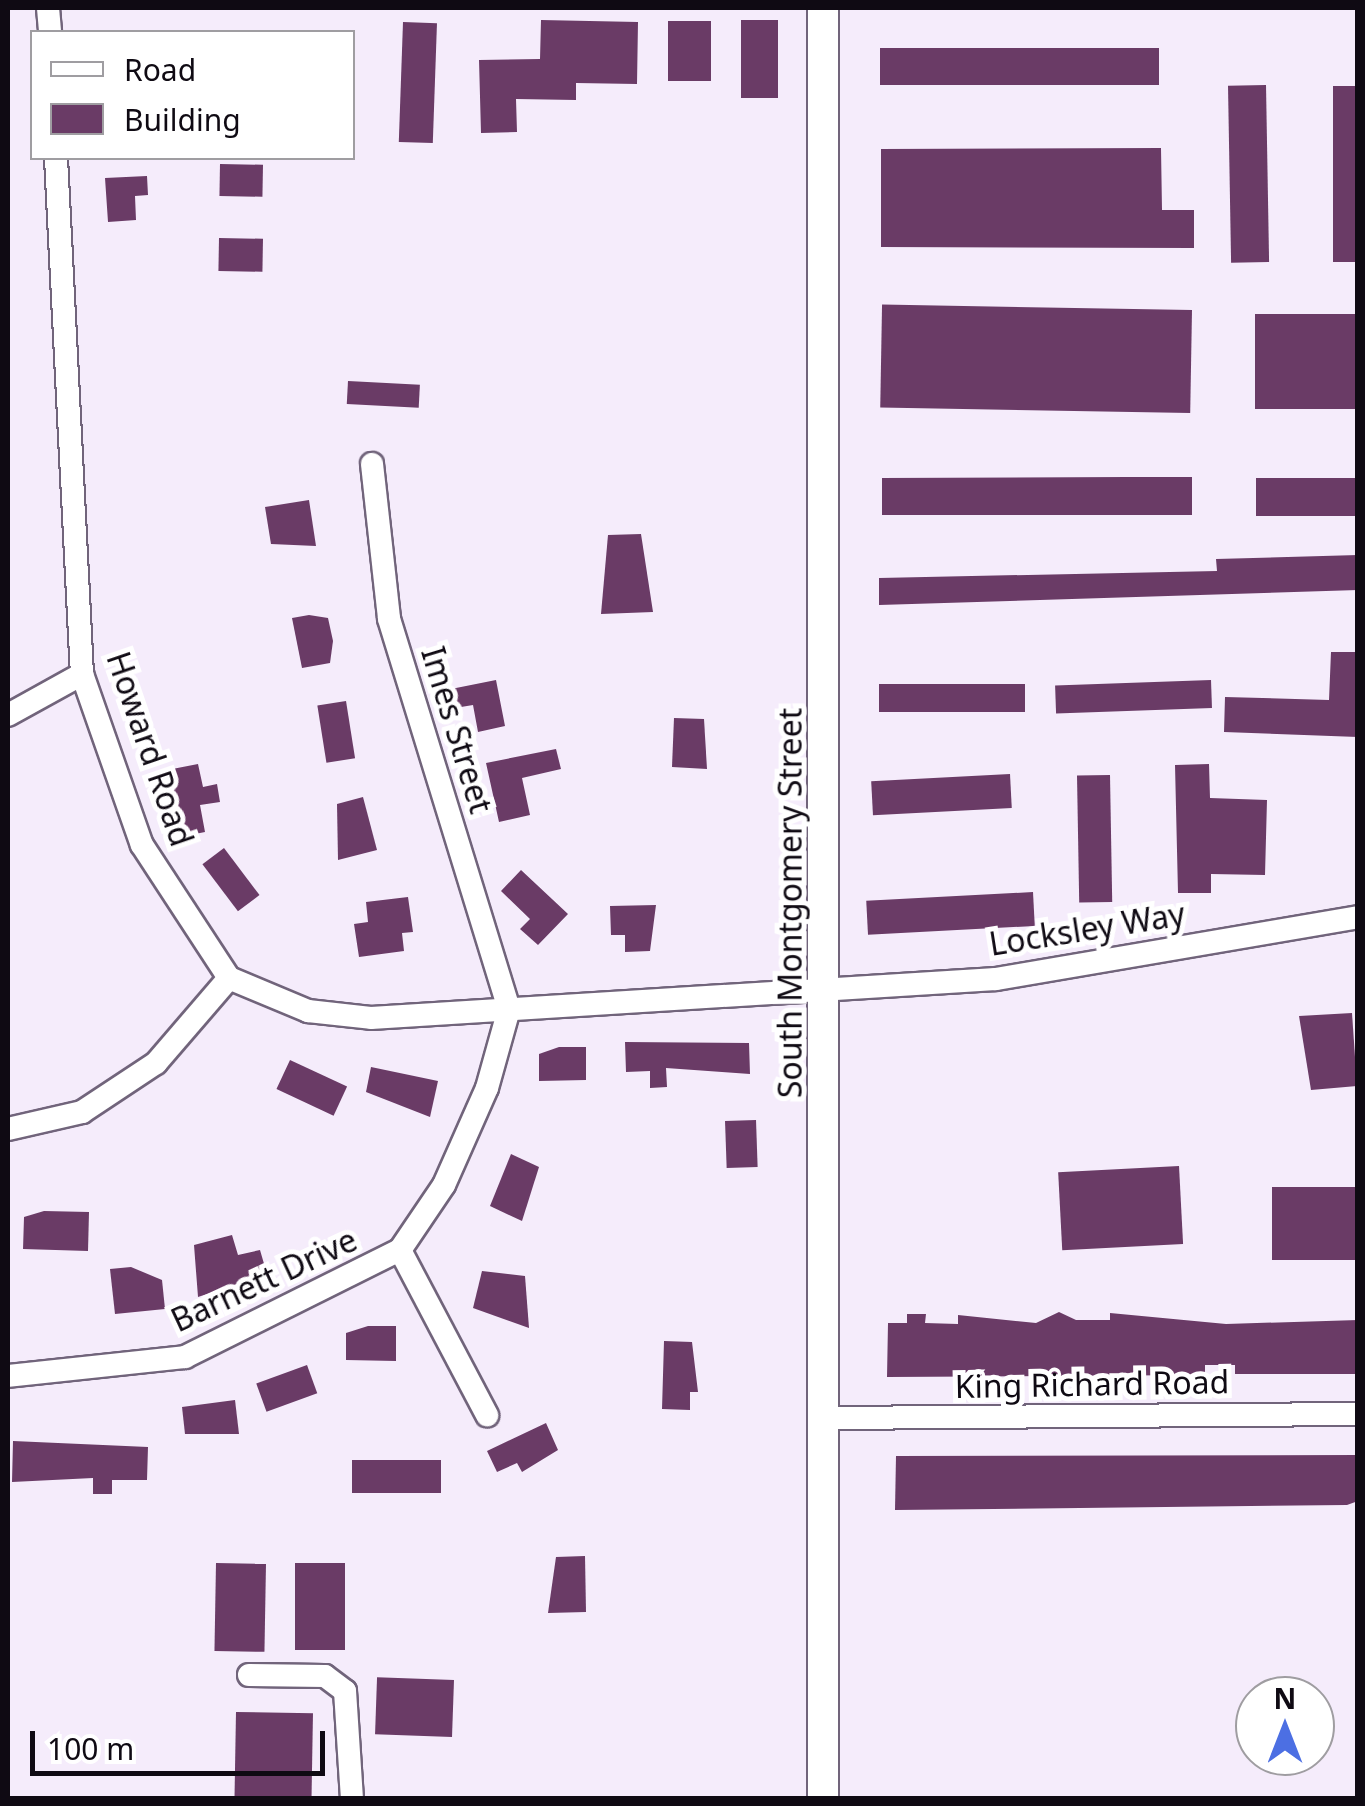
<!DOCTYPE html>
<style>
body{margin:0}
#map{position:relative;width:1365px;height:1806px;overflow:hidden;background:#f5ecfb;font-family:"Noto Sans",sans-serif}
div>[style]{position:absolute}
.building>*{inset:0;background:#6a3b66;transform-origin:0 0}
.roads{filter:drop-shadow(2px 0 #71647b) drop-shadow(-2px 0 #71647b) drop-shadow(0 2px #71647b) drop-shadow(0 -2px #71647b)}
.street>*{height:22px;margin:-11px;padding:0 11px;transform-origin:11px;border-radius:11px;background:#fff}
.secondary>*{height:30px;margin:-15px;padding:0 15px;transform-origin:15px;border-radius:15px;background:#fff}
span{translate:-50% -50%;white-space:nowrap;text-align:center;line-height:1.15;-webkit-text-stroke:10px #fff;paint-order:stroke}
.street-label{font-size:32px;color:#0f0a13}
.frame{position:absolute;inset:0;border:10px solid #0f0a13;pointer-events:none}
.legend{position:absolute;left:30px;top:30px;width:325px;height:130px;box-sizing:border-box;background:#fff;border:2px solid #9f9da1;margin:0;padding:12px 18px;list-style:none;font-size:30px;color:#0f0a13}
.legend li{display:flex;align-items:center;gap:20px;height:50px}
.legend b{width:50px;border:2px solid #9f9da1}
.north{position:absolute;left:1235px;top:1676px;width:100px;height:100px;box-sizing:border-box;background:#fff;border:2px solid #9f9da1;border-radius:50%;rotate:0deg;font-size:28px;font-weight:700;line-height:40px;text-align:center;color:#0f0a13}
.north::after{content:'';display:block;margin:auto;width:35px;height:45px;background:#4c6fe3;clip-path:polygon(50% 0,100% 100%,50% 72%,0 100%)}
.scale{position:absolute;left:30px;top:1731px;width:295px;height:45px;box-sizing:border-box;border:5px solid #0f0a13;border-top:0;padding-left:12px;font-size:30px;line-height:35px;white-space:nowrap;color:#0f0a13;-webkit-text-stroke:8px #fff;paint-order:stroke}
</style>
<div id="map">
<div class="building">
<div style="clip-path:polygon(541px 20px,638px 22px,637px 84px,576px 83px,576px 100px,516px 99px,517px 132px,481px 133px,479px 60px,540px 59px)"></div>
<div style="left:741px;top:20px;width:37px;height:78px"></div>
<div style="left:668px;top:21px;width:43px;height:60px"></div>
<div style="left:403px;top:22px;width:34px;height:120px;rotate:2deg"></div>
<div style="left:880px;top:48px;width:279px;height:37px"></div>
<div style="left:1266px;top:85px;width:177px;height:38px;rotate:89deg"></div>
<div style="left:1333px;top:86px;width:25px;height:176px"></div>
<div style="clip-path:polygon(1161px 148px,1162px 210px,1194px 210px,1194px 248px,881px 247px,881px 149px)"></div>
<div style="left:220px;top:164px;width:43px;height:32px;rotate:1deg"></div>
<div style="clip-path:polygon(147px 176px,148px 195px,135px 196px,136px 220px,108px 222px,105px 178px)"></div>
<div style="left:219px;top:238px;width:44px;height:33px;rotate:1deg"></div>
<div style="left:1192px;top:310px;width:103px;height:310px;rotate:91deg"></div>
<div style="left:1358px;top:314px;width:95px;height:103px;rotate:90deg"></div>
<div style="left:348px;top:381px;width:72px;height:23px;rotate:3deg"></div>
<div style="clip-path:polygon(1128px 477px,1192px 477px,1192px 515px,882px 515px,882px 478px)"></div>
<div style="left:1358px;top:478px;width:38px;height:102px;rotate:90deg"></div>
<div style="clip-path:polygon(309px 500px,316px 546px,271px 544px,265px 507px)"></div>
<div style="clip-path:polygon(641px 534px,653px 612px,601px 614px,608px 535px)"></div>
<div style="clip-path:polygon(1358px 555px,1358px 590px,879px 605px,879px 578px,1217px 571px,1216px 559px)"></div>
<div style="clip-path:polygon(309px 615px,328px 618px,333px 641px,330px 663px,302px 668px,292px 618px)"></div>
<div style="clip-path:polygon(1331px 652px,1358px 652px,1358px 737px,1224px 732px,1225px 697px,1329px 700px)"></div>
<div style="clip-path:polygon(496px 680px,505px 726px,478px 732px,473px 705px,455px 708px,451px 689px)"></div>
<div style="left:1211px;top:680px;width:28px;height:156px;rotate:88deg"></div>
<div style="left:1025px;top:684px;width:28px;height:146px;rotate:90deg"></div>
<div style="left:346px;top:701px;width:58px;height:29px;rotate:81deg"></div>
<div style="clip-path:polygon(674px 718px,704px 719px,707px 769px,672px 767px)"></div>
<div style="clip-path:polygon(556px 749px,561px 769px,522px 778px,530px 815px,499px 822px,486px 763px)"></div>
<div style="clip-path:polygon(198px 764px,203px 787px,217px 784px,220px 802px,200px 805px,205px 832px,175px 838px,162px 771px)"></div>
<div style="clip-path:polygon(1209px 764px,1210px 798px,1267px 800px,1265px 875px,1211px 874px,1211px 893px,1178px 893px,1175px 765px)"></div>
<div style="left:1010px;top:774px;width:34px;height:139px;rotate:87deg"></div>
<div style="left:1110px;top:775px;width:127px;height:33px;rotate:89deg"></div>
<div style="clip-path:polygon(363px 797px,377px 850px,338px 860px,337px 804px)"></div>
<div style="left:224px;top:848px;width:59px;height:27px;rotate:53deg"></div>
<div style="clip-path:polygon(521px 870px,568px 914px,538px 945px,520px 929px,530px 919px,501px 891px)"></div>
<div style="left:1033px;top:892px;width:34px;height:167px;rotate:87deg"></div>
<div style="clip-path:polygon(408px 897px,413px 932px,402px 933px,404px 951px,359px 957px,354px 924px,368px 922px,366px 902px)"></div>
<div style="clip-path:polygon(656px 905px,650px 951px,625px 952px,625px 935px,611px 935px,610px 906px)"></div>
<div style="clip-path:polygon(1352px 1013px,1357px 1086px,1311px 1090px,1299px 1016px)"></div>
<div style="clip-path:polygon(625px 1042px,749px 1043px,750px 1074px,666px 1068px,667px 1087px,650px 1088px,650px 1071px,626px 1072px)"></div>
<div style="clip-path:polygon(559px 1047px,586px 1047px,586px 1080px,539px 1081px,539px 1054px)"></div>
<div style="left:290px;top:1060px;width:63px;height:32px;rotate:25deg"></div>
<div style="clip-path:polygon(371px 1067px,438px 1081px,430px 1117px,366px 1092px)"></div>
<div style="left:756px;top:1120px;width:47px;height:31px;rotate:88deg"></div>
<div style="clip-path:polygon(511px 1154px,539px 1167px,522px 1221px,490px 1206px)"></div>
<div style="left:1179px;top:1166px;width:78px;height:121px;rotate:87deg"></div>
<div style="left:1358px;top:1187px;width:73px;height:86px;rotate:90deg"></div>
<div style="clip-path:polygon(44px 1211px,89px 1212px,88px 1251px,23px 1249px,24px 1217px)"></div>
<div style="clip-path:polygon(232px 1235px,238px 1255px,260px 1250px,267px 1274px,198px 1297px,194px 1245px)"></div>
<div style="clip-path:polygon(131px 1267px,162px 1280px,165px 1309px,115px 1314px,110px 1269px)"></div>
<div style="clip-path:polygon(482px 1271px,525px 1276px,529px 1328px,473px 1308px)"></div>
<div style="clip-path:polygon(1059px 1312px,1076px 1320px,1110px 1320px,1110px 1313px,1226px 1324px,1358px 1320px,1358px 1374px,1235px 1374px,1235px 1365px,1205px 1365px,1205px 1375px,887px 1377px,888px 1323px,907px 1323px,907px 1314px,926px 1314px,925px 1323px,958px 1324px,958px 1315px,1036px 1323px)"></div>
<div style="clip-path:polygon(368px 1326px,396px 1326px,396px 1361px,346px 1360px,346px 1333px)"></div>
<div style="clip-path:polygon(664px 1341px,692px 1342px,698px 1392px,690px 1392px,690px 1410px,662px 1409px)"></div>
<div style="left:307px;top:1365px;width:30px;height:54px;rotate:70deg"></div>
<div style="clip-path:polygon(235px 1400px,239px 1434px,185px 1434px,182px 1407px)"></div>
<div style="clip-path:polygon(546px 1423px,558px 1450px,522px 1472px,517px 1463px,497px 1472px,487px 1451px)"></div>
<div style="clip-path:polygon(13px 1441px,148px 1447px,147px 1480px,112px 1480px,112px 1494px,93px 1494px,93px 1478px,12px 1482px)"></div>
<div style="clip-path:polygon(1358px 1455px,1358px 1501px,1347px 1505px,895px 1510px,896px 1456px)"></div>
<div style="left:352px;top:1460px;width:89px;height:33px"></div>
<div style="clip-path:polygon(585px 1556px,586px 1612px,548px 1613px,556px 1557px)"></div>
<div style="left:216px;top:1563px;width:50px;height:88px;rotate:1deg"></div>
<div style="left:345px;top:1563px;width:87px;height:50px;rotate:90deg"></div>
<div style="left:454px;top:1680px;width:57px;height:77px;rotate:92deg"></div>
<div style="left:236px;top:1712px;width:77px;height:86px;rotate:1deg"></div>
</div>
<div class="roads">
<div class="street">
<div style="left:48px;top:8px;width:24px;rotate:85deg"></div>
<div style="left:56px;top:158px;width:517px;rotate:87.12deg"></div>
<div style="left:82px;top:674px;width:181px;rotate:70.7deg"></div>
<div style="left:142px;top:845px;width:159px;rotate:56.8deg"></div>
<div style="left:229px;top:978px;width:86px;rotate:22.7deg"></div>
<div style="left:308px;top:1011px;width:63px;rotate:6.3deg"></div>
<div style="left:371px;top:1018px;width:626px;rotate:-3.57deg"></div>
<div style="left:996px;top:979px;width:367px;rotate:-9.7deg"></div>
<div style="left:8px;top:715px;width:85px;rotate:-29deg"></div>
<div style="left:8px;top:1129px;width:76px;rotate:-12.9deg"></div>
<div style="left:82px;top:1112px;width:89px;rotate:-33.5deg"></div>
<div style="left:156px;top:1063px;width:112px;rotate:-49.3deg"></div>
<div style="left:400px;top:1250px;width:187px;rotate:62.2deg"></div>
<div style="left:8px;top:1376px;width:178px;rotate:-6.1deg"></div>
<div style="left:185px;top:1357px;width:240px;rotate:-26.5deg"></div>
<div style="left:400px;top:1250px;width:78px;rotate:-55.9deg"></div>
<div style="left:444px;top:1185px;width:106px;rotate:-66.1deg"></div>
<div style="left:487px;top:1088px;width:82px;rotate:-74.4deg"></div>
<div style="left:509px;top:1009px;width:409px;rotate:-107.1deg"></div>
<div style="left:389px;top:618px;width:155px;rotate:-96.3deg"></div>
<div style="left:827px;top:1418px;width:531px;rotate:-0.43deg"></div>
<div style="left:249px;top:1675px;width:76px;rotate:0.8deg"></div>
<div style="left:325px;top:1676px;width:25px;rotate:37deg"></div>
<div style="left:345px;top:1691px;width:107px;rotate:86.3deg"></div>
</div>
<div class="secondary">
<div style="left:823px;top:1798px;width:1790px;rotate:-90deg"></div>
</div>
</div>
<div class="street-label">
<span style="left:457px;top:730px;rotate:73deg">Imes Street</span>
<span style="left:150px;top:749px;rotate:71deg">Howard Road</span>
<span style="left:790px;top:903px;rotate:-90deg">South Montgomery Street</span>
<span style="left:1087px;top:929px;rotate:-9deg">Locksley Way</span>
<span style="left:264px;top:1280px;rotate:-25deg">Barnett Drive</span>
<span style="left:1092px;top:1384px;rotate:-1deg">King Richard Road</span>
</div>
<div class="frame"></div>
<ul class="legend">
<li><b style="height:12px;background:#fff"></b>Road</li>
<li><b style="height:28px;background:#6a3b66"></b>Building</li>
</ul>
<div class="north">N</div>
<div class="scale">100 m</div>
</div>
